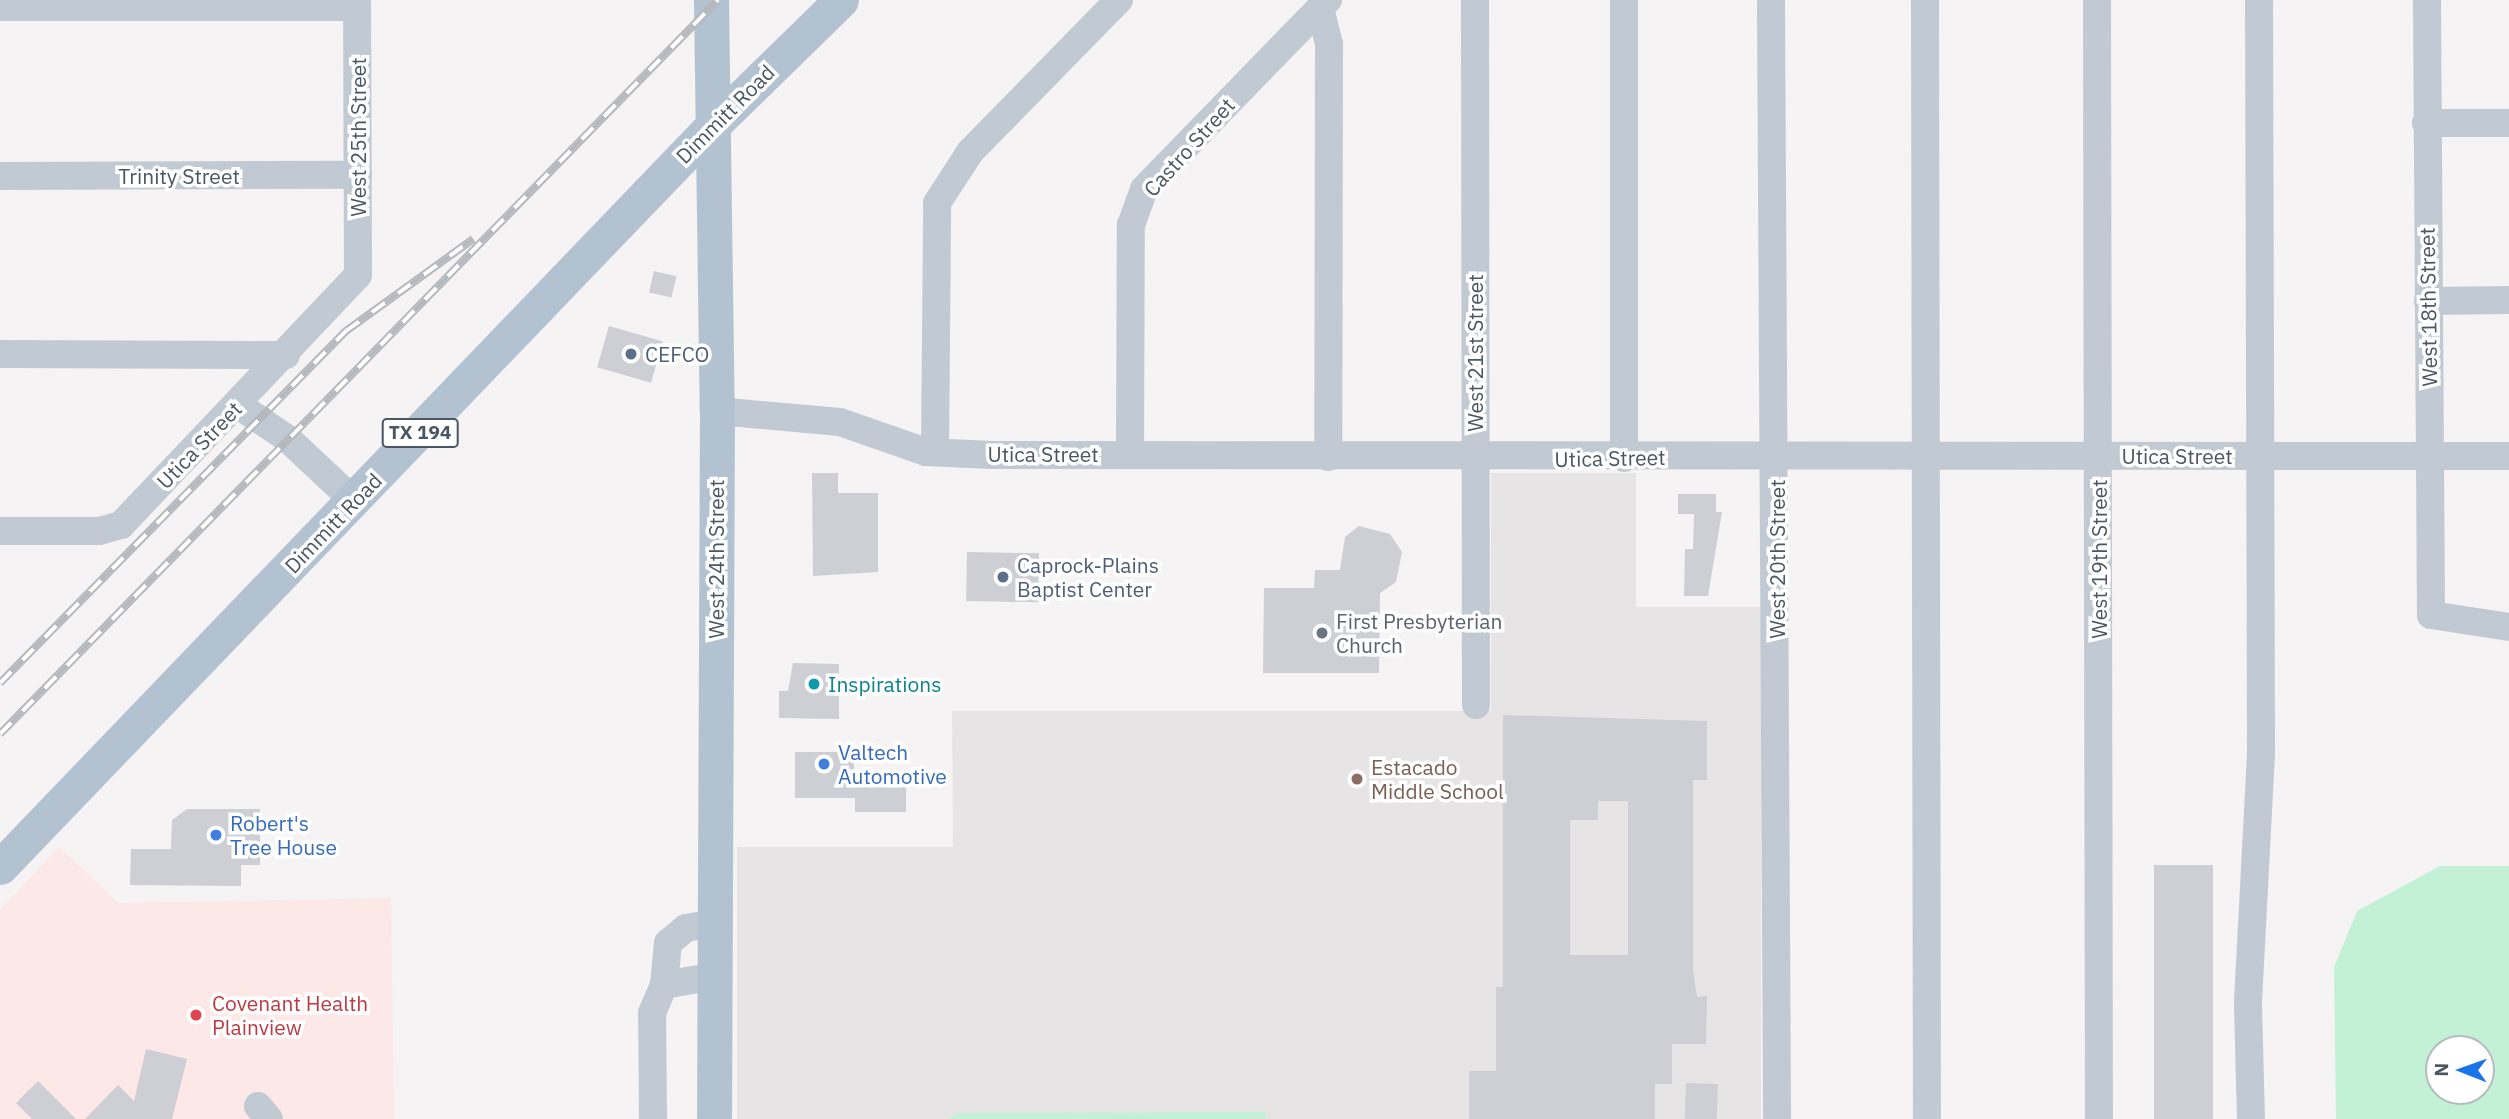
<!DOCTYPE html>
<style>
body{margin:0}
#map{position:relative;width:2509px;height:1119px;overflow:hidden;background:#f5f3f3;font-family:"IBM Plex Sans",sans-serif}
div>[style]{position:absolute}
.education>*{inset:0;background:#e6e4e5}
.medical>*{inset:0;background:#fce8e6}
.green>*{inset:0;background:#c3f1d5}
.building>*{inset:0;background:#cdcfd5;transform-origin:0 0}
.minor>*{height:28px;margin:-14px;padding:0 14px;transform-origin:14px;border-radius:14px;background:#c1cad2}
.major>*{height:35px;margin:-17.5px;padding:0 17.5px;transform-origin:17.5px;border-radius:17.5px;background:#b3c2d1}
.rail>*{height:8px;margin-top:-4px;transform-origin:0;background:repeating-linear-gradient(90deg,#fff 0 16px,#b5b8bd 0 32px);box-sizing:border-box;border-block:2px solid #b5b8bd}
.dots>*{width:19px;height:19px;translate:-50% -50%;box-sizing:border-box;border:4px solid #fff;border-radius:50%}
span{translate:-50% -50%;white-space:nowrap;text-align:center;line-height:1.15;-webkit-text-stroke:7px #fff;paint-order:stroke}
.shield-label span{padding:2px 5px;background:#fff;border:2px solid;border-radius:5px;-webkit-text-stroke-width:0}
.shield-label{font-size:19px;color:#4a5661;font-weight:700}
.street-label{font-size:21px;color:#4a5661}
.service-label{font-size:21px;color:#4e5e75}
.left{translate:0 -50%;text-align:left}
.worship-label{font-size:21px;color:#5b616d}
.culture-label{font-size:21px;color:#0d838f}
.shop-label{font-size:21px;color:#366cbe}
.education-label{font-size:21px;color:#785e54}
.health-label{font-size:21px;color:#be3a42}
.north{position:absolute;left:2425px;top:1035px;width:70px;height:70px;box-sizing:border-box;background:#fff;border:2px solid #b7bbc0;border-radius:50%;rotate:271deg;font-size:19px;font-weight:700;line-height:28px;text-align:center;color:#4a5661}
.north::after{content:'';display:block;margin:auto;width:24px;height:32px;background:#1a73e8;clip-path:polygon(50% 0,100% 100%,50% 72%,0 100%)}
</style>
<div id="map">
<div class="education">
<div style="clip-path:polygon(1491px 473px,1636px 473px,1636px 607px,1761px 607px,1761px 1119px,737px 1119px,737px 847px,953px 847px,952px 711px,1491px 711px)"></div>
</div>
<div class="medical">
<div style="clip-path:polygon(59px 847px,118px 903px,391px 898px,394px 1119px,0 1119px,0 910px)"></div>
</div>
<div class="green">
<div style="clip-path:polygon(evenodd,2440px 866px,2509px 866px,2509px 1119px,2336px 1119px,2334px 967px,2357px 911px,2440px 866px,2481px 1049px,2481px 1091px,2439px 1091px,2439px 1049px,2481px 1049px)"></div>
<div style="clip-path:polygon(1266px 1112px,1266px 1119px,948px 1119px,959px 1113px)"></div>
</div>
<div class="building">
<div style="left:654px;top:271px;width:23px;height:22px;rotate:13deg"></div>
<div style="left:609px;top:326px;width:56px;height:43px;rotate:16deg"></div>
<div style="clip-path:polygon(812px 473px,838px 473px,838px 493px,878px 493px,878px 572px,813px 576px)"></div>
<div style="clip-path:polygon(1678px 494px,1716px 494px,1716px 512px,1722px 512px,1708px 596px,1684px 596px,1685px 549px,1693px 549px,1694px 514px,1678px 514px)"></div>
<div style="clip-path:polygon(1359px 526px,1390px 534px,1402px 552px,1396px 582px,1380px 593px,1379px 673px,1263px 673px,1264px 588px,1314px 588px,1315px 570px,1340px 570px,1345px 537px)"></div>
<div style="left:967px;top:552px;width:72px;height:49px;rotate:1deg"></div>
<div style="clip-path:polygon(793px 663px,839px 664px,839px 719px,779px 718px,779px 691px,788px 691px)"></div>
<div style="clip-path:polygon(evenodd,1503px 715px,1707px 721px,1707px 780px,1693px 780px,1693px 970px,1697px 997px,1707px 996px,1706px 1044px,1672px 1044px,1672px 1084px,1655px 1084px,1655px 1119px,1469px 1119px,1469px 1071px,1496px 1071px,1496px 987px,1503px 987px,1503px 715px,1598px 801px,1628px 801px,1628px 955px,1570px 955px,1570px 820px,1598px 820px,1598px 801px)"></div>
<div style="clip-path:polygon(795px 752px,854px 752px,854px 776px,906px 776px,906px 812px,855px 812px,855px 798px,795px 798px)"></div>
<div style="clip-path:polygon(187px 809px,260px 809px,260px 865px,241px 865px,241px 886px,130px 885px,131px 849px,171px 849px,172px 820px)"></div>
<div style="left:2154px;top:865px;width:59px;height:254px"></div>
<div style="clip-path:polygon(146px 1049px,187px 1059px,172px 1119px,85px 1119px,118px 1085px,134px 1101px)"></div>
<div style="clip-path:polygon(38px 1081px,76px 1119px,32px 1119px,16px 1103px)"></div>
<div style="left:1686px;top:1083px;width:32px;height:36px;rotate:2deg"></div>
</div>
<div class="minor">
<div style="left:1475px;top:0;width:705px;rotate:89.92deg"></div>
<div style="left:1624px;top:0;width:458px;rotate:90deg"></div>
<div style="left:1771px;top:0;width:1119px;rotate:89.69deg"></div>
<div style="left:1925px;top:0;width:1119px;rotate:89.9deg"></div>
<div style="left:2097px;top:0;width:1119px;rotate:89.9deg"></div>
<div style="left:2427px;top:0;width:615px;rotate:89.63deg"></div>
<div style="left:2431px;top:615px;width:79px;rotate:8.7deg"></div>
<div style="left:0;top:7px;width:357px"></div>
<div style="left:1320px;top:8px;width:38px;rotate:76deg"></div>
<div style="left:1329px;top:45px;width:412px;rotate:90.1deg"></div>
<div style="left:2426px;top:123px;width:83px"></div>
<div style="left:0;top:176px;width:358px;rotate:-0.2deg"></div>
<div style="left:2428px;top:301px;width:81px;rotate:-0.7deg"></div>
<div style="left:0;top:354px;width:286px;rotate:0.2deg"></div>
<div style="left:238px;top:405px;width:60px;rotate:34.2deg"></div>
<div style="left:288px;top:439px;width:91px;rotate:43.2deg"></div>
<div style="left:717px;top:411px;width:123px;rotate:5.1deg"></div>
<div style="left:840px;top:422px;width:91px;rotate:19.2deg"></div>
<div style="left:926px;top:452px;width:66px;rotate:2.6deg"></div>
<div style="left:992px;top:455px;width:1517px;rotate:0.04deg"></div>
<div style="left:935px;top:452px;width:249px;rotate:-89.5deg"></div>
<div style="left:937px;top:203px;width:61px;rotate:-57.1deg"></div>
<div style="left:970px;top:152px;width:213px;rotate:-45.6deg"></div>
<div style="left:1130px;top:455px;width:230px;rotate:-89.8deg"></div>
<div style="left:1131px;top:225px;width:38px;rotate:-70deg"></div>
<div style="left:1144px;top:189px;width:264px;rotate:-45.8deg"></div>
<div style="left:0;top:531px;width:99px"></div>
<div style="left:99px;top:531px;width:23px;rotate:-15deg"></div>
<div style="left:121px;top:525px;width:344px;rotate:-46.5deg"></div>
<div style="left:358px;top:275px;width:275px;rotate:-90.2deg"></div>
<div style="left:664px;top:985px;width:42px;rotate:-84.6deg"></div>
<div style="left:668px;top:943px;width:23px;rotate:-40deg"></div>
<div style="left:686px;top:928px;width:29px;rotate:-10deg"></div>
<div style="left:258px;top:1106px;width:17px;rotate:50deg"></div>
<div style="left:653px;top:1119px;width:106px;rotate:-90.5deg"></div>
<div style="left:652px;top:1013px;width:30px;rotate:-67deg"></div>
<div style="left:664px;top:985px;width:52px;rotate:-10deg"></div>
<div style="left:2251px;top:1119px;width:117px;rotate:-91.5deg"></div>
<div style="left:2248px;top:1002px;width:251px;rotate:-87deg"></div>
<div style="left:2261px;top:751px;width:751px;rotate:-90.15deg"></div>
</div>
<div class="major">
<div style="left:711px;top:0;width:411px;rotate:89.2deg"></div>
<div style="left:717px;top:411px;width:708px;rotate:90.24deg"></div>
<div style="left:0;top:867px;width:1028px;rotate:-46.14deg"></div>
<div style="left:712px;top:126px;width:180px;rotate:-44.3deg"></div>
</div>
<div class="rail">
<div style="left:0;top:683px;width:494px;rotate:-45.5deg"></div>
<div style="left:346px;top:331px;width:157px;rotate:-35.9deg"></div>
<div style="left:0;top:734px;width:1027px;rotate:-45.63deg"></div>
</div>
<div class="dots">
<div style="left:631px;top:354px;background:#5c6f8a"></div>
<div style="left:1003px;top:577px;background:#5c6f8a"></div>
<div style="left:1322px;top:633px;background:#6b7280"></div>
<div style="left:814px;top:684px;background:#0f9aa8"></div>
<div style="left:824px;top:764px;background:#3f7fe0"></div>
<div style="left:1357px;top:779px;background:#8d6e63"></div>
<div style="left:216px;top:835px;background:#3f7fe0"></div>
<div style="left:196px;top:1015px;background:#e0444e"></div>
</div>
<div class="shield-label">
<span style="left:420px;top:433px">TX 194</span>
</div>
<div class="street-label">
<span style="left:725px;top:114px;rotate:-45deg">Dimmitt Road</span>
<span style="left:358px;top:137px;rotate:-90deg">West 25th Street</span>
<span style="left:1189px;top:147px;rotate:-48deg">Castro Street</span>
<span style="left:179px;top:176px">Trinity Street</span>
<span style="left:2428px;top:307px;rotate:-91deg">West 18th Street</span>
<span style="left:1475px;top:353px;rotate:-90deg">West 21st Street</span>
<span style="left:199px;top:445px;rotate:-46deg">Utica Street</span>
<span style="left:1043px;top:454px">Utica Street</span>
<span style="left:2177px;top:456px">Utica Street</span>
<span style="left:1610px;top:458px;rotate:-1deg">Utica Street</span>
<span style="left:333px;top:523px;rotate:-46deg">Dimmitt Road</span>
<span style="left:716px;top:559px;rotate:-90deg">West 24th Street</span>
<span style="left:1777px;top:559px;rotate:-90deg">West 20th Street</span>
<span style="left:2099px;top:559px;rotate:-90deg">West 19th Street</span>
</div>
<div class="service-label">
<span class="left" style="left:645px;top:354px">CEFCO</span>
<span class="left" style="left:1017px;top:577px">Caprock-Plains<br>Baptist Center</span>
</div>
<div class="worship-label">
<span class="left" style="left:1336px;top:633px">First Presbyterian<br>Church</span>
</div>
<div class="culture-label">
<span class="left" style="left:828px;top:684px">Inspirations</span>
</div>
<div class="shop-label">
<span class="left" style="left:838px;top:764px">Valtech<br>Automotive</span>
<span class="left" style="left:230px;top:835px">Robert's<br>Tree House</span>
</div>
<div class="education-label">
<span class="left" style="left:1371px;top:779px">Estacado<br>Middle School</span>
</div>
<div class="health-label">
<span class="left" style="left:212px;top:1015px">Covenant Health<br>Plainview</span>
</div>
<div class="north">N</div>
</div>
